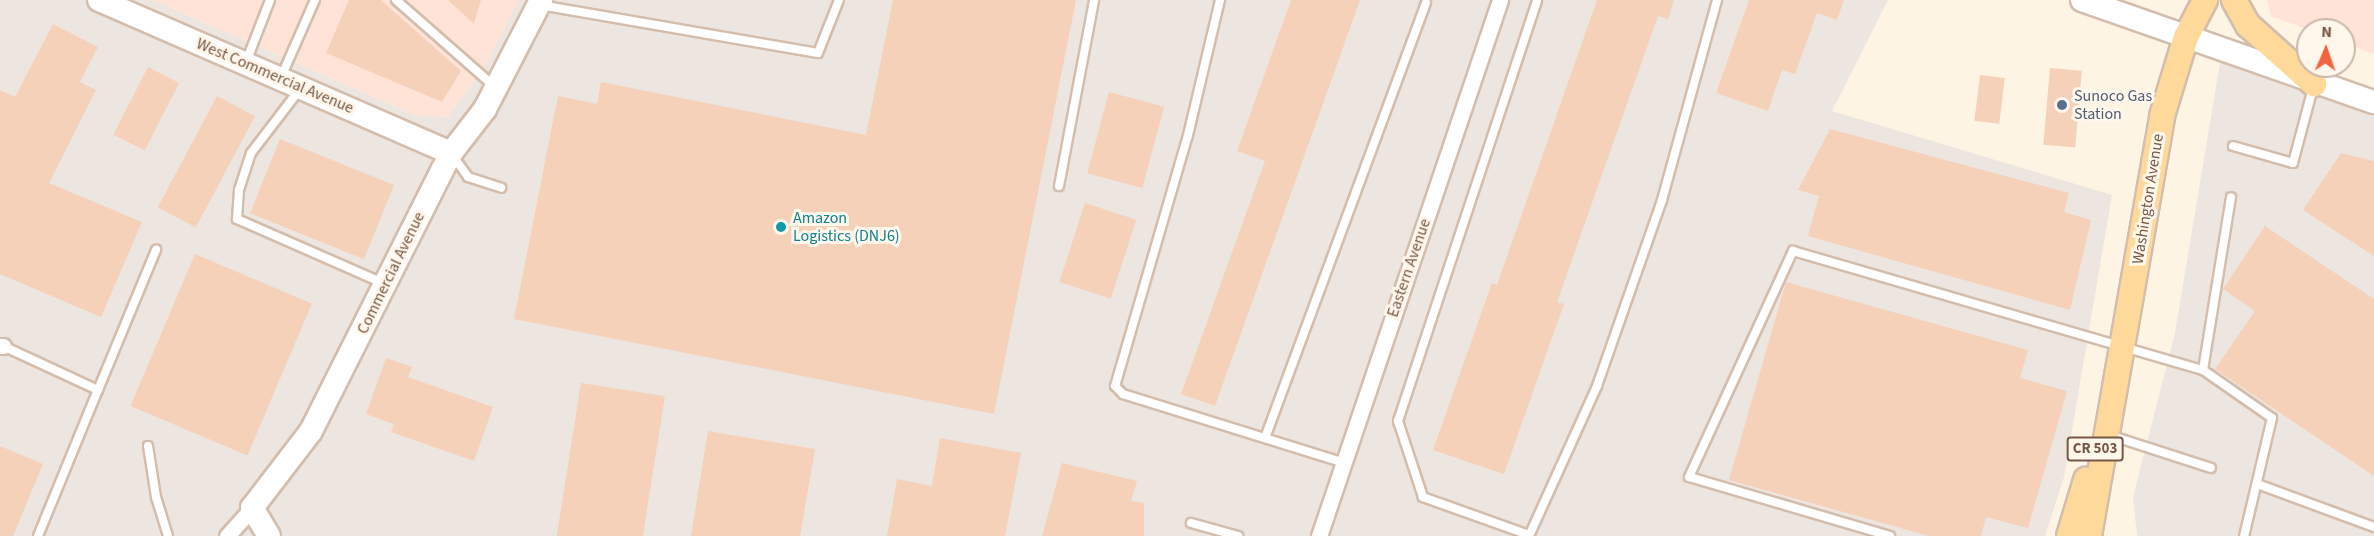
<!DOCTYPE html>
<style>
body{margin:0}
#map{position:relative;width:2374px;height:536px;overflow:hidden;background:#fef4e4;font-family:"Source Sans 3",sans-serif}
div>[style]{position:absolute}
.commercial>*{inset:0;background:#ffe3d7}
.industrial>*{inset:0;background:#ede5df}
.building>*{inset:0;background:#f5d1b9;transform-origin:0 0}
.roads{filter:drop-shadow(2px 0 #d3bdac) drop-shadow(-2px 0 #d3bdac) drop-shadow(0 2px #d3bdac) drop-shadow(0 -2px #d3bdac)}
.lane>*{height:8px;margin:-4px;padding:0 4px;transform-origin:4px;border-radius:4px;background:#fff}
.street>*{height:15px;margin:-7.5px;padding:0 7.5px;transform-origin:7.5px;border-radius:7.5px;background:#fff}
.secondary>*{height:22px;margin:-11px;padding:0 11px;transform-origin:11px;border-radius:11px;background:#fff}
.primary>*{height:24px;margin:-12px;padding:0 12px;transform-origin:12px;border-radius:12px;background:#ffd99a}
.dots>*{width:16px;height:16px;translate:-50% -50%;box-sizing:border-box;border:3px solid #fff7ec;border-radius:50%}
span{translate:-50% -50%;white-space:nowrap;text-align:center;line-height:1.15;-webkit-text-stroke:6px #fff7ec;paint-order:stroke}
.shield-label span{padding:2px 4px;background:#fff7ec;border:2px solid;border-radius:4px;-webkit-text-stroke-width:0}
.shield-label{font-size:15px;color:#795847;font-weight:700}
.street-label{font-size:16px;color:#795847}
.service-label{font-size:16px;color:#4e5e75}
.left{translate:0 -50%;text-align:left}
.culture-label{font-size:16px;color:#0d838f}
.north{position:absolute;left:2296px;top:18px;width:60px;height:60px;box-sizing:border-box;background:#fff7ec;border:2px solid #c9b7aa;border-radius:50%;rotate:2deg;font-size:16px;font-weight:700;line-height:24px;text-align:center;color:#795847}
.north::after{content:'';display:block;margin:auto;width:21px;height:27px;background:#f16640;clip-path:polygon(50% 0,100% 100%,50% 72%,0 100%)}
</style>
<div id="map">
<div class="commercial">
<div style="clip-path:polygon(153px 0,519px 0,520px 1px,484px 68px,447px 117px,415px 115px)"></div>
<div style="clip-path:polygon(2267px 0,2374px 0,2374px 54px,2344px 43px,2344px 30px,2309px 30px,2271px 16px)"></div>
</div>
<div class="industrial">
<div style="clip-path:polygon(0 0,153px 0,415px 115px,447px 117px,484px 68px,519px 0,1888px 0,1832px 111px,2112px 195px,2064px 477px,2045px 536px,0 536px)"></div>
<div style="clip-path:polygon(2223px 45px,2374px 89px,2374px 536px,2137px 536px,2133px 497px,2175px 333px)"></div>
</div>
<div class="building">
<div style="clip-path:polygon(349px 0,381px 0,461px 71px,442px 102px,326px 53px)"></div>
<div style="clip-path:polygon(448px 0,481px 0,474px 24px)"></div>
<div style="clip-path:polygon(893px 0,1076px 0,994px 414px,514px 319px,558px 96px,597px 104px,601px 82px,866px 135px)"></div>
<div style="clip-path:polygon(1291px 0,1360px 0,1215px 406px,1181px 394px,1265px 161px,1237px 151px)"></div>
<div style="clip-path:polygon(1597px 0,1674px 0,1668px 19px,1658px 16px,1557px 302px,1564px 304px,1504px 474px,1433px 450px,1492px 283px,1497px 285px)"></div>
<div style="clip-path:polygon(1749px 0,1844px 0,1837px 20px,1817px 13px,1795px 74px,1782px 70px,1768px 111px,1716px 93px)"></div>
<div style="clip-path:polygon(53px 24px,98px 47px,80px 82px,96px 90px,49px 183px,142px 222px,101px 317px,0 274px,0 90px,15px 97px)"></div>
<div style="left:148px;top:67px;width:35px;height:76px;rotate:27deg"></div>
<div style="left:2050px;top:68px;width:32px;height:77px;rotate:5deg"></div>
<div style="left:1980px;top:75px;width:25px;height:46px;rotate:7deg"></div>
<div style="left:1109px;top:92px;width:57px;height:84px;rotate:15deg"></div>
<div style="left:217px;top:96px;width:43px;height:126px;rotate:28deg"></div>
<div style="clip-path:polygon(1830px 129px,2069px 193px,2064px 212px,2091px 220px,2070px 310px,1808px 236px,1819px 196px,1798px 190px)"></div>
<div style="left:280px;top:139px;width:123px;height:80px;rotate:22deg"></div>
<div style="clip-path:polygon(2341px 153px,2374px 161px,2374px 256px,2303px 210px)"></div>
<div style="left:1085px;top:203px;width:54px;height:83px;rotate:18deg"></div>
<div style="clip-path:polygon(2265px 226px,2374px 299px,2374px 476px,2215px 369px,2255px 311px,2223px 289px)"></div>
<div style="left:195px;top:254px;width:127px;height:165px;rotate:23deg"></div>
<div style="clip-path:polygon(1786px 282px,2028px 350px,2020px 378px,2067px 391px,2028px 528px,1986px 517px,1981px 536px,1929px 536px,1729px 480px)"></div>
<div style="clip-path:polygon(386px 358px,412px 367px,408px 377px,493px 407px,474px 461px,391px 432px,394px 424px,366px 414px)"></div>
<div style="left:581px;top:383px;width:85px;height:155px;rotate:9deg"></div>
<div style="clip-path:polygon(708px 431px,815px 449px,800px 536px,691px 536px)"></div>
<div style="clip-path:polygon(940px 438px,1021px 453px,1005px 536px,887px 536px,897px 479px,932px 486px)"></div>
<div style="clip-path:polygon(0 446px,43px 464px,13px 536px,0 536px)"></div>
<div style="clip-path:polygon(1062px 463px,1137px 481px,1131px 501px,1144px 503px,1144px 536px,1042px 536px)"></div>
</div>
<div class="roads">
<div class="lane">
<div style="left:396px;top:0;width:132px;rotate:41.3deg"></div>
<div style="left:1220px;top:0;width:139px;rotate:103.3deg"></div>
<div style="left:1188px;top:135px;width:261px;rotate:106.2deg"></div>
<div style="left:1115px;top:386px;width:11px;rotate:45deg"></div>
<div style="left:1123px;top:394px;width:232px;rotate:17.3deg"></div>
<div style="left:540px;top:5px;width:282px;rotate:9.8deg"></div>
<div style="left:818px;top:53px;width:57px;rotate:-68.4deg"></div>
<div style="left:246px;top:62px;width:66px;rotate:-68.8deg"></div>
<div style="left:282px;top:75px;width:82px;rotate:-66.3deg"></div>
<div style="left:300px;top:89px;width:81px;rotate:127.4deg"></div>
<div style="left:251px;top:153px;width:39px;rotate:108deg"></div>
<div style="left:239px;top:190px;width:29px;rotate:94deg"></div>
<div style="left:237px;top:219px;width:159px;rotate:23.7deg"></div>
<div style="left:2233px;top:146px;width:62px;rotate:15.8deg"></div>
<div style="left:2293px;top:163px;width:78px;rotate:-75.1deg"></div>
<div style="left:453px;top:156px;width:26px;rotate:54deg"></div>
<div style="left:468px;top:177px;width:35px;rotate:18deg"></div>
<div style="left:1059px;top:186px;width:189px;rotate:-79.3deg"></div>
<div style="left:3px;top:346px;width:105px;rotate:24.9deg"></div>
<div style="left:98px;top:390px;width:152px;rotate:-67.5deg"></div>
<div style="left:2203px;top:370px;width:175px;rotate:-80.8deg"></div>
<div style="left:2109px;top:435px;width:107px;rotate:17.9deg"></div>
<div style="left:1265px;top:438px;width:464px;rotate:-69.7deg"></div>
<div style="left:148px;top:446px;width:52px;rotate:81.1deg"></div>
<div style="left:156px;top:497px;width:41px;rotate:72.9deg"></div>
<div style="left:2257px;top:484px;width:125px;rotate:20.2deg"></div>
<div style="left:1191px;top:523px;width:49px;rotate:15.5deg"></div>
<div style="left:1529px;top:535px;width:113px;rotate:-160.3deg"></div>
<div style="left:1423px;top:497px;width:80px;rotate:-108.2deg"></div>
<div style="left:1398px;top:421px;width:443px;rotate:-71.7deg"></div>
<div style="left:38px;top:536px;width:158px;rotate:-67.7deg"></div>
<div style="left:1529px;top:536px;width:165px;rotate:-65.6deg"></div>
<div style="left:1597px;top:386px;width:197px;rotate:-70.7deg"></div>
<div style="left:1662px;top:200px;width:207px;rotate:-74.6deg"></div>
<div style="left:1890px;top:536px;width:209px;rotate:-163.6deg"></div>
<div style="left:1689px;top:477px;width:249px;rotate:-65.3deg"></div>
<div style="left:1793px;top:251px;width:427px;rotate:16.2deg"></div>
<div style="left:2203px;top:370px;width:84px;rotate:34.8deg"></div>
<div style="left:2272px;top:418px;width:121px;rotate:103.3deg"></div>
</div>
<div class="street">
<div style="left:0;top:346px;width:3px"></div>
<div style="left:227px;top:536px;width:38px;rotate:-48deg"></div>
<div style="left:1319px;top:536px;width:566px;rotate:-71.34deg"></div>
</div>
<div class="secondary">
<div style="left:99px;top:0;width:384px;rotate:23.5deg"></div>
<div style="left:2082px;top:0;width:309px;rotate:19.3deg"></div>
<div style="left:269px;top:536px;width:33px;rotate:-121deg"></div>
<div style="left:252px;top:508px;width:97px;rotate:-52.5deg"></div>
<div style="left:311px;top:431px;width:311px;rotate:-63.3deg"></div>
<div style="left:451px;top:153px;width:56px;rotate:-52.3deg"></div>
<div style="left:485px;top:109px;width:123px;rotate:-62.8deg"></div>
</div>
<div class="primary">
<div style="left:2234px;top:0;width:29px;rotate:61deg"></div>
<div style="left:2248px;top:25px;width:89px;rotate:41.8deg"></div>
<div style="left:2069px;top:536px;width:59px;rotate:-73.1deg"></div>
<div style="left:2089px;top:536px;width:426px;rotate:-80.1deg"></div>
<div style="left:2162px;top:116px;width:83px;rotate:-73.1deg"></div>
<div style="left:2186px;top:37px;width:42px;rotate:-62.8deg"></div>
</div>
</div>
<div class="dots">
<div style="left:2062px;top:105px;background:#5c6f8a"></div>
<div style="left:781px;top:227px;background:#0f9aa8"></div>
</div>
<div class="shield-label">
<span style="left:2095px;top:449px">CR 503</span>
</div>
<div class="street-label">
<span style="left:275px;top:76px;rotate:23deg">West Commercial Avenue</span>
<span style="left:2148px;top:199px;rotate:-81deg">Washington Avenue</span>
<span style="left:1409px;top:268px;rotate:-71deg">Eastern Avenue</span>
<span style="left:391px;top:273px;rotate:-64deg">Commercial Avenue</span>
</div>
<div class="service-label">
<span class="left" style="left:2074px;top:105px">Sunoco Gas<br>Station</span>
</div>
<div class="culture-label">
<span class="left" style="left:793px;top:227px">Amazon<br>Logistics (DNJ6)</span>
</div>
<div class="north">N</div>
</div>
